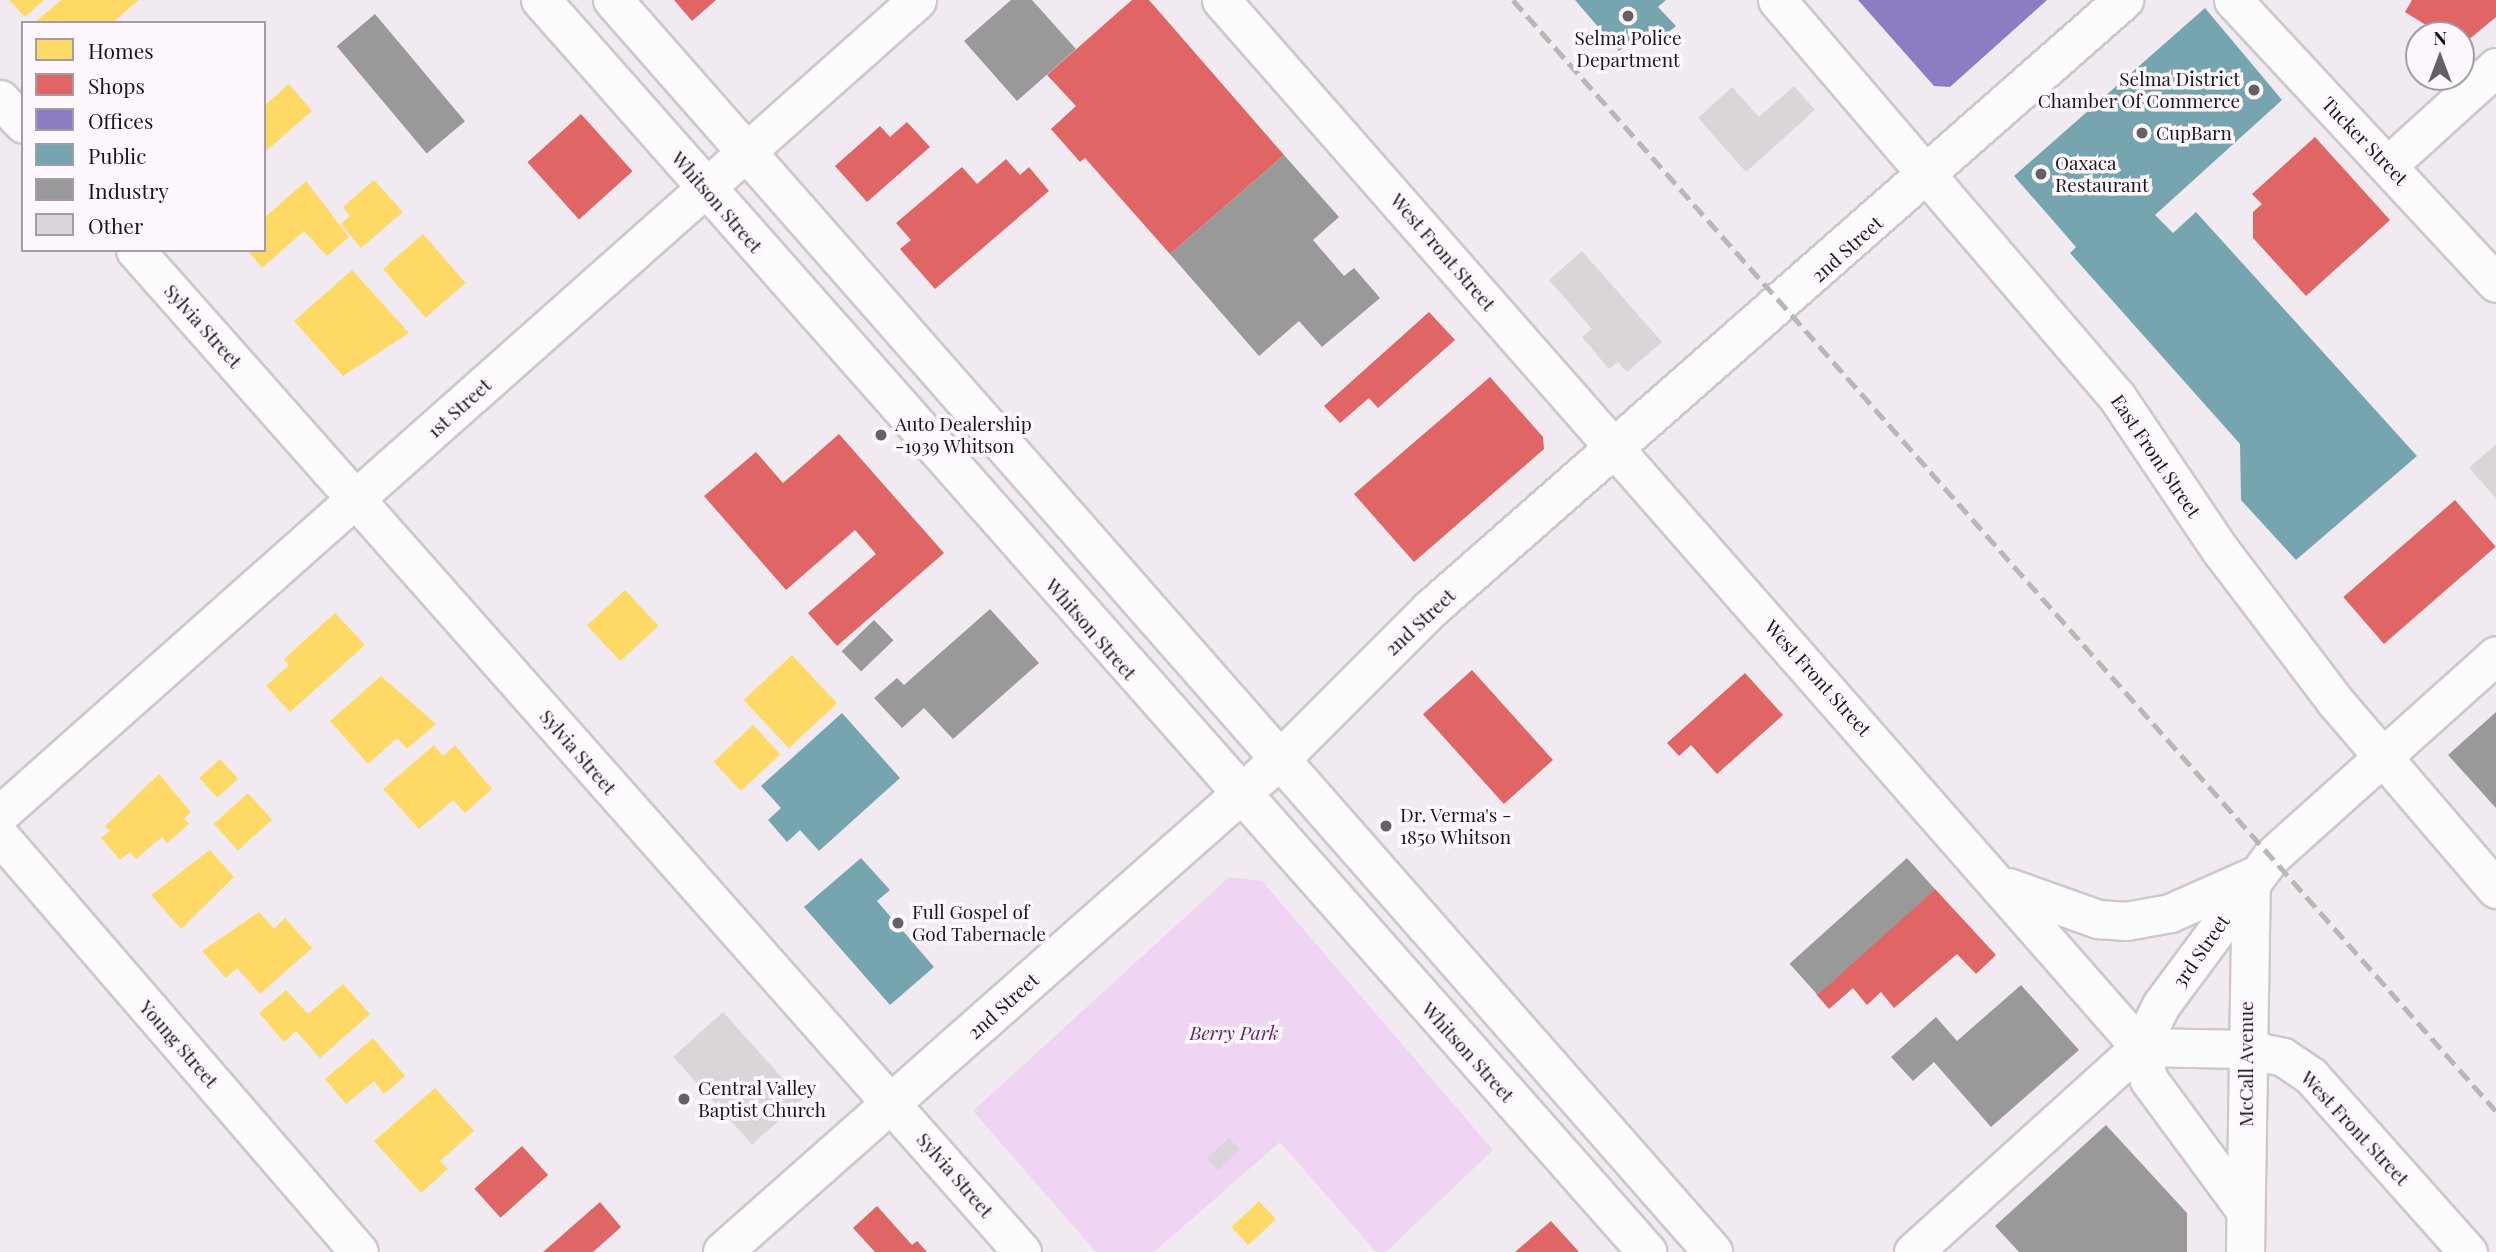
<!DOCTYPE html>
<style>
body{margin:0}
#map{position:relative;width:2496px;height:1252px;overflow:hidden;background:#f1ebf1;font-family:"Playfair Display",serif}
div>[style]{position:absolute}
.green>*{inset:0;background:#f0d4f3}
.homes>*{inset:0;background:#ffd966;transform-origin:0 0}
.shops>*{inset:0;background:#e06666;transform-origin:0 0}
.offices>*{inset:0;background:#8e7cc3}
.public>*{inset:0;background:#76a5af}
.industry>*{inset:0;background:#999;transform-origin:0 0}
.building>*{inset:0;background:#d9d5d9;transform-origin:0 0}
.roads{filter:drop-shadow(2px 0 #ccc8cc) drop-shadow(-2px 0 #ccc8cc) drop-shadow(0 2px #ccc8cc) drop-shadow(0 -2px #ccc8cc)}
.minor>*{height:37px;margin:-18.5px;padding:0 18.5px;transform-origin:18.5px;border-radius:18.5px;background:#fdfcfd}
.secondary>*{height:38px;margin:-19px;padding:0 19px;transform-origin:19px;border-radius:19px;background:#fdfcfd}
.primary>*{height:38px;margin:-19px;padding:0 19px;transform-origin:19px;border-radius:19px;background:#fdfcfd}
.rail>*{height:5px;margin-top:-2.5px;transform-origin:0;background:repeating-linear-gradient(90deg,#b8b7b8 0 14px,transparent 0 21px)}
.dots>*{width:19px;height:19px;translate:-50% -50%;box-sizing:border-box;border:4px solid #fef7fe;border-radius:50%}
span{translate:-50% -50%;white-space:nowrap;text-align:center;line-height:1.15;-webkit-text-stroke:7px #fef7fe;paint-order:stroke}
.poi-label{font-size:19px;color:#191519}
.right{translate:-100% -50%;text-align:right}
.left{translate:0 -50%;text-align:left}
.street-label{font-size:19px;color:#191519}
.park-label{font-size:19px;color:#6a2174;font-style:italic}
.legend{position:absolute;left:21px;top:21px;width:245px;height:231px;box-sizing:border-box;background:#fef7fe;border:2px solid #a29da2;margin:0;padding:9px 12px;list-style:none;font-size:21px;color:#191519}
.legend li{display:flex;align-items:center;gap:14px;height:35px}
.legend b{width:35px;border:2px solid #a29da2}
.north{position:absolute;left:2405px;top:21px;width:70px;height:70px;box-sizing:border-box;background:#fef7fe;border:2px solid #a29da2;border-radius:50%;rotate:0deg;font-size:19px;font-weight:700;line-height:28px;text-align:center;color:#191519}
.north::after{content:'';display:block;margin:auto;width:24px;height:32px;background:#656065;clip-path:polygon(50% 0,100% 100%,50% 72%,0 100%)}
</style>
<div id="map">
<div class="green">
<div style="clip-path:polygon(1229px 877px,1262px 881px,1493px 1150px,1386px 1252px,1376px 1252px,1280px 1142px,1154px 1252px,1096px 1252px,973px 1111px)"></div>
</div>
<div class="homes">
<div style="clip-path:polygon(9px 0,44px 0,25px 17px)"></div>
<div style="clip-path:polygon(61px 0,139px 0,112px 23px,34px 23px)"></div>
<div style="clip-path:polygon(289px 84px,312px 111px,266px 151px,264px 106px)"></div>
<div style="clip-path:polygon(374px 180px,403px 212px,361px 248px,341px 224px,350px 216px,343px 207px)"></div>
<div style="clip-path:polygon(306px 181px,349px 237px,327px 256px,304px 231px,262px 268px,247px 250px,264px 250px,264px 218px)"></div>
<div style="left:423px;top:234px;width:65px;height:53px;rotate:49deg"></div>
<div style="clip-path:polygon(352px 270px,409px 333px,343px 376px,294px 321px)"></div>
<div style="left:625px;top:590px;width:49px;height:52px;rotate:47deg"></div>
<div style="clip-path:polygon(335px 613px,365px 645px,290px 712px,266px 686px,289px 665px,284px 659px)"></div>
<div style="left:792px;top:655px;width:66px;height:66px;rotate:47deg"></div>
<div style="clip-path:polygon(381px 676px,436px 724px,407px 749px,397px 738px,368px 764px,330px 721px)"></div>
<div style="left:753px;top:725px;width:40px;height:54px;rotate:47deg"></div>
<div style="clip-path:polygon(434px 745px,443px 756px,455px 745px,492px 789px,465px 813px,453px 800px,419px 829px,383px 789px)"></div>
<div style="left:220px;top:759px;width:27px;height:28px;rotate:48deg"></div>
<div style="clip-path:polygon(159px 774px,191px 812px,184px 818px,189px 824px,167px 843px,162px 837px,136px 859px,130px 852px,120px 860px,101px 838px,110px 831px,105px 826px)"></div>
<div style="left:248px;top:793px;width:36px;height:46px;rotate:48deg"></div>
<div style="clip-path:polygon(210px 850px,234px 877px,181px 929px,151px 895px)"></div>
<div style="clip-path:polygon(259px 912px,274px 929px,285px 918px,312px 948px,260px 994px,237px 968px,226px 978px,202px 951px)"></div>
<div style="clip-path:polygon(343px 984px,370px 1014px,320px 1058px,296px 1031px,284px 1042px,259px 1013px,286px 990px,308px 1014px)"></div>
<div style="clip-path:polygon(373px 1038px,405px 1076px,384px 1094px,374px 1081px,346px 1104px,325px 1079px)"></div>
<div style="clip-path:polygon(435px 1088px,474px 1131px,440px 1161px,448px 1169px,421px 1193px,374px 1141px)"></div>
<div style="left:1259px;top:1201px;width:25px;height:38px;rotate:47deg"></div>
</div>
<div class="shops">
<div style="clip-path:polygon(674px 0,716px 0,692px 21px)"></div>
<div style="clip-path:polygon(1132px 0,1149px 0,1284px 155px,1170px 254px,1085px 158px,1080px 162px,1051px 129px,1076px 106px,1047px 75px)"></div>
<div style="clip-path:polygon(2412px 0,2496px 0,2496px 17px,2461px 46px,2461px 35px,2442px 35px,2405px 12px)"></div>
<div style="left:581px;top:114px;width:77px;height:72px;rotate:48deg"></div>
<div style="clip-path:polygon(907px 122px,930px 147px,867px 202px,835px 166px,880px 126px,890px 137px)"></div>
<div style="clip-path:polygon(2315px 137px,2390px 220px,2306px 296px,2253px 238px,2253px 212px,2262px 204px,2252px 194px)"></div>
<div style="clip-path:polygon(1006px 159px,1020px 175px,1029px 167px,1049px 191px,935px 289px,900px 249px,911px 240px,896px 223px,962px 167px,977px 184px)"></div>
<div style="clip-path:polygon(1429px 312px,1455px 340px,1378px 408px,1369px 398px,1340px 423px,1324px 406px)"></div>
<div style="clip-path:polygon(1490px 377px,1543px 437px,1544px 449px,1414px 562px,1354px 494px)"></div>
<div style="clip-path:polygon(839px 434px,944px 553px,837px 646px,808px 613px,876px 554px,855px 530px,786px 590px,704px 496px,756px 452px,783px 483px)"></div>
<div style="left:2455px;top:500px;width:62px;height:148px;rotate:49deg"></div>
<div style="left:1472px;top:670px;width:121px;height:66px;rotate:48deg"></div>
<div style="clip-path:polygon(1745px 673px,1783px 715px,1717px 774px,1691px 745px,1679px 756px,1667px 743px)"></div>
<div style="clip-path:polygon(1935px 889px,1996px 955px,1976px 974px,1957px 954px,1894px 1008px,1881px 992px,1867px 1005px,1853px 988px,1829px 1009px,1816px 994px)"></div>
<div style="left:522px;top:1146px;width:39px;height:64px;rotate:48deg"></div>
<div style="clip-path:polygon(600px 1202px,621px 1227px,593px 1252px,543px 1252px)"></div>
<div style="clip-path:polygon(877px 1206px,912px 1245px,917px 1241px,927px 1252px,875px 1252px,853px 1228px)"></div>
<div style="clip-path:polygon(1551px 1221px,1579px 1252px,1515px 1252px)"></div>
</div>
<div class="offices">
<div style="clip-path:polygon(1858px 0,2047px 0,1950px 87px,1934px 86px)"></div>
</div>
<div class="public">
<div style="clip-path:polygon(1575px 0,1666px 0,1658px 7px,1676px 26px,1649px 48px,1638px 35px,1619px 51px)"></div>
<div style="clip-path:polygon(2205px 8px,2282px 100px,2155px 215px,2173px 233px,2196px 212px,2417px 456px,2296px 560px,2241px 500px,2240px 444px,2070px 253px,2076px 247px,2014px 176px)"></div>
<div style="clip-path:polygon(842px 713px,900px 778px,819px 851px,800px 830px,787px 842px,768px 820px,781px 808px,761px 786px)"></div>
<div style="clip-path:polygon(861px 858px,890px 890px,877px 901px,934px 967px,890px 1005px,804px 907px)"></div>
</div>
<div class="industry">
<div style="clip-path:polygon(1011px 0,1032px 0,1076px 49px,1017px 101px,964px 41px)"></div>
<div style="left:375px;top:14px;width:140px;height:50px;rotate:50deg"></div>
<div style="clip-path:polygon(1284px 155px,1339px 217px,1313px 240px,1344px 276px,1354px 268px,1380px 298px,1322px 347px,1299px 321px,1259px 356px,1170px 254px)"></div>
<div style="clip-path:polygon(990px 609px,1039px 663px,953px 739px,924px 708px,902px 728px,874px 698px,897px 678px,904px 685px)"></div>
<div style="left:874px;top:620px;width:28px;height:45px;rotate:46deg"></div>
<div style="clip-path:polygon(2496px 712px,2496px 808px,2448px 755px)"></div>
<div style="left:1907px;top:858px;width:42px;height:158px;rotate:48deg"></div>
<div style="clip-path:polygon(2021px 985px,2079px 1050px,1991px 1127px,1934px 1062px,1913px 1081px,1891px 1057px,1936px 1017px,1957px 1041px)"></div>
<div style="clip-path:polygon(2106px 1125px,2187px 1213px,2187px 1252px,2019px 1252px,1995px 1226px)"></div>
</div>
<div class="building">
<div style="clip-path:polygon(1794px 86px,1815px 110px,1746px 172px,1698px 118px,1732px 87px,1759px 117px)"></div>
<div style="clip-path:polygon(1582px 251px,1662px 342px,1627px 372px,1618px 362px,1609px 369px,1582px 337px,1592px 329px,1549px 280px)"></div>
<div style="clip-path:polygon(2496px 444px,2496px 498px,2469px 468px)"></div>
<div style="left:723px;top:1012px;width:118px;height:67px;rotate:48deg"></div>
<div style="left:1229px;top:1138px;width:16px;height:30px;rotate:47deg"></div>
</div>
<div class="roads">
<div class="minor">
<div style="left:1221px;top:0;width:1393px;rotate:48.73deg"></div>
<div style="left:2140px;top:1047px;width:106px;rotate:1.1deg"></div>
<div style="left:2246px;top:1049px;width:38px;rotate:12deg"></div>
<div style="left:2283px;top:1057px;width:34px;rotate:34deg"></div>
<div style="left:2311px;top:1076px;width:236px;rotate:48.3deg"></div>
<div style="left:1777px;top:0;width:523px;rotate:49.42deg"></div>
<div style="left:2117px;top:397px;width:186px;rotate:56deg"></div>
<div style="left:2221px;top:551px;width:187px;rotate:52.8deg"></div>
<div style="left:2334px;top:700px;width:249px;rotate:49.4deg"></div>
<div style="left:2233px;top:0;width:386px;rotate:47.1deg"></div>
<div style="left:0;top:99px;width:34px;rotate:47deg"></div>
<div style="left:2388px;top:165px;width:146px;rotate:-42.2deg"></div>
<div style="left:135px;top:250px;width:1338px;rotate:48.48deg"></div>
<div style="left:0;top:814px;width:1226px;rotate:-41.59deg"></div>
<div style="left:0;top:836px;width:549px;rotate:49.21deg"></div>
<div style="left:2008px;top:887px;width:96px;rotate:19.6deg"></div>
<div style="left:2098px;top:919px;width:28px;rotate:4deg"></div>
<div style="left:2126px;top:921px;width:45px;rotate:-10.3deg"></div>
<div style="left:2170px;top:913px;width:89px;rotate:-24deg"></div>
<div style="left:2140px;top:1047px;width:34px;rotate:75deg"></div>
<div style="left:2149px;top:1080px;width:162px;rotate:53.6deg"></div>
<div style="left:1913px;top:1252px;width:306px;rotate:-42.1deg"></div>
<div style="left:2140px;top:1047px;width:47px;rotate:-63.4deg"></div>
<div style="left:2161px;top:1005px;width:184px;rotate:-53.4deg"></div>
<div style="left:2271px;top:857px;width:302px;rotate:-41.9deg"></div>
<div style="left:2245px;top:1252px;width:370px;rotate:-89.1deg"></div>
</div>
<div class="secondary">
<div style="left:723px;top:1252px;width:747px;rotate:-41.47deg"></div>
<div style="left:1283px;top:757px;width:209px;rotate:-45deg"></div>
<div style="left:1431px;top:609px;width:923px;rotate:-41.31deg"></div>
</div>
<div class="primary">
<div style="left:541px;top:0;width:1671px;rotate:48.54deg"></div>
<div style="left:613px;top:0;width:1667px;rotate:48.7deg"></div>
</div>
</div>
<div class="rail">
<div style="left:1513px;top:0;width:1483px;rotate:48.5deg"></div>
</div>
<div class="dots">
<div style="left:1628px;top:16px;background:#656065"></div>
<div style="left:2254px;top:90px;background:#656065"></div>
<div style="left:2142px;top:133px;background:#656065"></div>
<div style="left:2041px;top:174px;background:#656065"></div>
<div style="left:881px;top:435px;background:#656065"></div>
<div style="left:1386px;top:826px;background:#656065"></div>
<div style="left:898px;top:923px;background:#656065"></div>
<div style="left:684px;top:1099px;background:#656065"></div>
</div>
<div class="poi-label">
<span style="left:1628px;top:49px">Selma Police<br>Department</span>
<span class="right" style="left:2240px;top:90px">Selma District<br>Chamber Of Commerce</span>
<span class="left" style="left:2156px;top:133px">CupBarn</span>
<span class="left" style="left:2055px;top:174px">Oaxaca<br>Restaurant</span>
<span class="left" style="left:895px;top:435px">Auto Dealership<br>-1939 Whitson</span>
<span class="left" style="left:1400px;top:826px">Dr. Verma's -<br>1850 Whitson</span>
<span class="left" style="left:912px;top:923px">Full Gospel of<br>God Tabernacle</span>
<span class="left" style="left:698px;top:1099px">Central Valley<br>Baptist Church</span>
</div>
<div class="street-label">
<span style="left:2365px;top:141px;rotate:46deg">Tucker Street</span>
<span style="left:717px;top:202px;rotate:49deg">Whitson Street</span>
<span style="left:1847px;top:249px;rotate:-42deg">2nd Street</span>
<span style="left:1443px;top:252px;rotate:49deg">West Front Street</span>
<span style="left:203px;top:326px;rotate:48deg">Sylvia Street</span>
<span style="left:459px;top:408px;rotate:-42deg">1st Street</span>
<span style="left:2156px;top:456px;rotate:56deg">East Front Street</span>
<span style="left:1420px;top:622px;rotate:-43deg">2nd Street</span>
<span style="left:1091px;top:629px;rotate:49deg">Whitson Street</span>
<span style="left:1818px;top:678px;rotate:48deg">West Front Street</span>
<span style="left:578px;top:752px;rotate:49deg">Sylvia Street</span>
<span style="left:2201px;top:951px;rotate:-55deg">3rd Street</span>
<span style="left:1003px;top:1006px;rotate:-42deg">2nd Street</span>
<span style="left:179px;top:1044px;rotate:49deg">Young Street</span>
<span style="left:1468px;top:1052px;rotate:48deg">Whitson Street</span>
<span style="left:2246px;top:1064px;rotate:-90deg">McCall Avenue</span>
<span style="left:2355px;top:1128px;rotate:47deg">West Front Street</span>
<span style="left:955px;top:1175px;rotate:49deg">Sylvia Street</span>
</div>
<div class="park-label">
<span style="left:1234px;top:1033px">Berry Park</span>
</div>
<ul class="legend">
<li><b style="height:19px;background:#ffd966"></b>Homes</li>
<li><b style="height:19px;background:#e06666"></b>Shops</li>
<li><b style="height:19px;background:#8e7cc3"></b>Offices</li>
<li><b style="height:19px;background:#76a5af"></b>Public</li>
<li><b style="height:19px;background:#999"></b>Industry</li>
<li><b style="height:19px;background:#d9d5d9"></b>Other</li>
</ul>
<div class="north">N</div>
</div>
